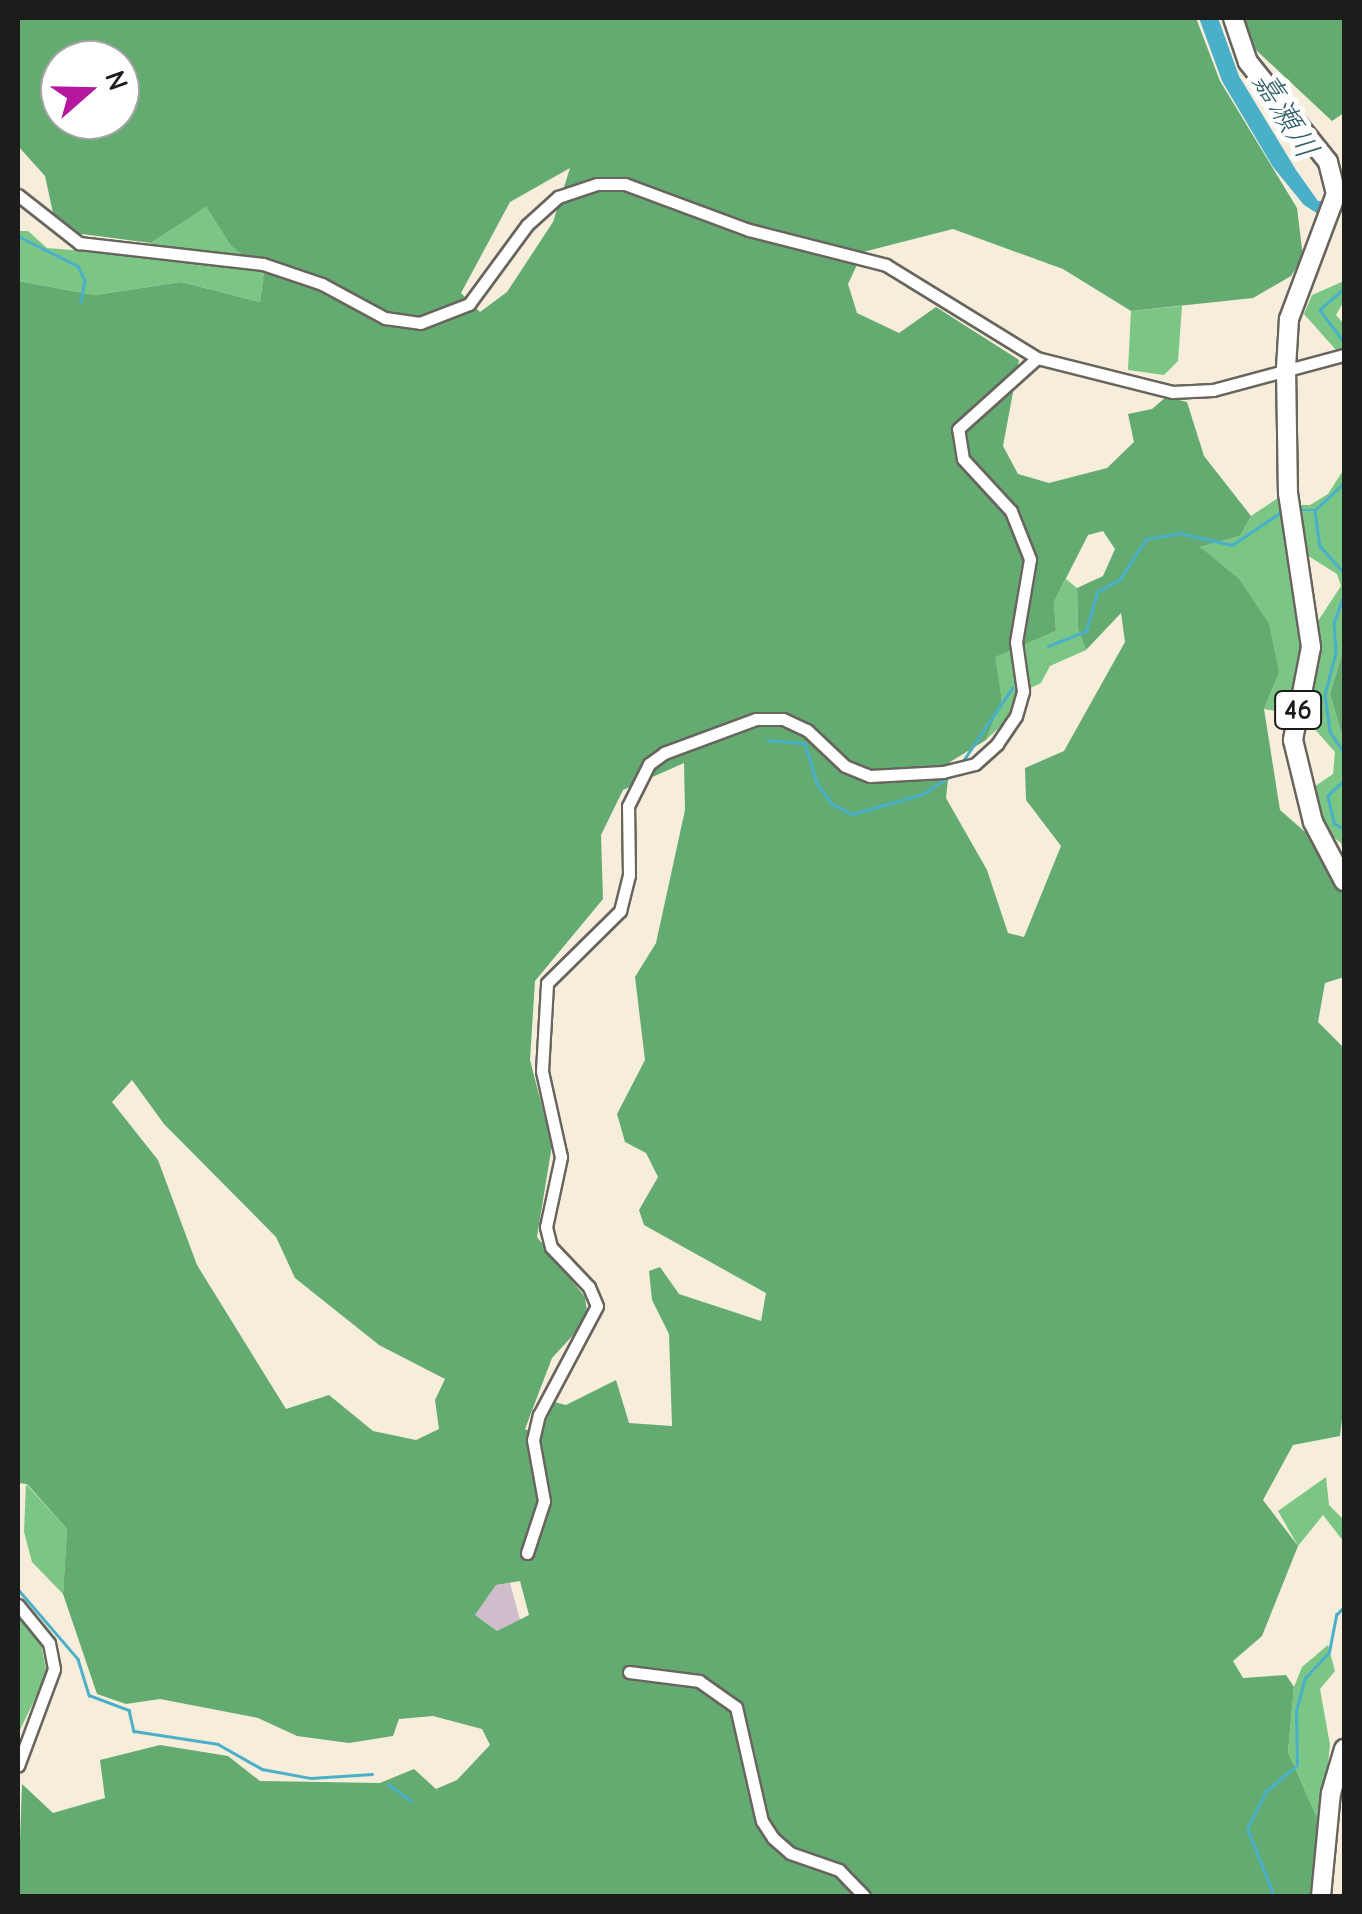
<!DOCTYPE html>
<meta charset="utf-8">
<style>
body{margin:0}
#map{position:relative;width:1362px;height:1914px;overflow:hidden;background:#f6edda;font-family:"Comic Neue","Klee One",sans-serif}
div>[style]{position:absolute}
.industrial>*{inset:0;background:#d0bdcc}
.green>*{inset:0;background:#7bc684}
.forest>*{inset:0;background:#64ab72}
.water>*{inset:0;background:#4ab0c9}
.stream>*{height:2.5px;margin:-1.25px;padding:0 1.25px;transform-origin:1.25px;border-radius:1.25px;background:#4ab0c9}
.roads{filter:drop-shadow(2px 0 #68655e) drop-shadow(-2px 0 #68655e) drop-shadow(0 2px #68655e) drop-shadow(0 -2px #68655e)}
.street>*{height:11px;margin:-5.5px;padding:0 5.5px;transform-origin:5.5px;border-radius:5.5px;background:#fff}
.primary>*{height:18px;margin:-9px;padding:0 9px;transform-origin:9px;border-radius:9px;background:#fff}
span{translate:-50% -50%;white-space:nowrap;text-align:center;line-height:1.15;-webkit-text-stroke:10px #fff;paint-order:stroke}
.shield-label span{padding:2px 8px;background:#fff;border:2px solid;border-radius:8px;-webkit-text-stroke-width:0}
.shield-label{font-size:28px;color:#1c1c1c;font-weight:700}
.water-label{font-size:32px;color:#315f6a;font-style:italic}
.frame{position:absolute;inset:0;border:20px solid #1c1c1c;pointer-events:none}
.north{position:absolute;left:40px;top:40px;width:100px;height:100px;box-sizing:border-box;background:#fff;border:2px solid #a4a4a4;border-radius:50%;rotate:70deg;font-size:28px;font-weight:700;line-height:40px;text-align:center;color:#1c1c1c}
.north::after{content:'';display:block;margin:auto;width:35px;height:45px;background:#b5179e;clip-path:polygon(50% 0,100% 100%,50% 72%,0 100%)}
</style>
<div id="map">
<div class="industrial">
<div style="clip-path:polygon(510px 1583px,520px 1620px,497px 1631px,475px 1615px,496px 1585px)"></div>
</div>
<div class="green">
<div style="clip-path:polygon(206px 207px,231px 246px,264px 270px,260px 302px,181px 282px,95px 295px,18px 281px,18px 231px,28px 231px,47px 248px,146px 256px,151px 243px)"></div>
<div style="clip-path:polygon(1344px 281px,1344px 301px,1336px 315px,1344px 324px,1344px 348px,1336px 350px,1304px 314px,1312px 295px)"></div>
<div style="clip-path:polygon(1182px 306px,1178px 361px,1164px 375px,1128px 370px,1131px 311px)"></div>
<div style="clip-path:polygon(1344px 469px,1344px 611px,1341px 658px,1330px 694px,1344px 742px,1344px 855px,1341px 843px,1324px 830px,1311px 789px,1333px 774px,1335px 752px,1311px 725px,1306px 706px,1316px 624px,1341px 586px,1337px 574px,1302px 552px,1295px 505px,1310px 505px,1328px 494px)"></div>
<div style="clip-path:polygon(1281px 496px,1305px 641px,1291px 714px,1264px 709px,1279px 673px,1200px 547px,1240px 536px,1251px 516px)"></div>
<div style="clip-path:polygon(1066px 579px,1077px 588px,1078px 629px,1086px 650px,1050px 666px,1041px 683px,1017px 694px,1006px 721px,986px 740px,1002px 700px,994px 657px,1056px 631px,1054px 602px)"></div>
<div style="clip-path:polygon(1326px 1477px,1329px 1505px,1344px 1520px,1344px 1542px,1323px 1515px,1298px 1546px,1278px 1511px)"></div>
<div style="clip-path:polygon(26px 1484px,67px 1529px,63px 1594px,32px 1562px,24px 1532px)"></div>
<div style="clip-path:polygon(18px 1615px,40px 1639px,47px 1674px,18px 1734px)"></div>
<div style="clip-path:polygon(1328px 1645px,1335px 1671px,1320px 1689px,1330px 1745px,1321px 1827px,1288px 1752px,1294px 1687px,1302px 1667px)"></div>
</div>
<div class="forest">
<div style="clip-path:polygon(evenodd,18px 18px,1196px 18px,1220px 81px,1297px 208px,1303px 257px,1291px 276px,1253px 298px,1131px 311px,1063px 269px,953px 229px,863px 252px,848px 284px,857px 313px,899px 333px,936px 307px,1019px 360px,1003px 446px,1018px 474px,1049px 483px,1107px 468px,1134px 442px,1128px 414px,1152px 409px,1166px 397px,1187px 402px,1204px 456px,1251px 516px,1240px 536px,1200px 547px,1239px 579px,1269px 624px,1279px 673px,1264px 709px,1280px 810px,1312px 838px,1344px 896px,1344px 977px,1325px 983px,1318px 1022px,1344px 1048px,1344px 1403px,1340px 1436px,1293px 1445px,1263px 1500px,1298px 1546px,1262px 1636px,1233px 1661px,1243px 1678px,1286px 1675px,1294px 1687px,1288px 1752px,1321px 1827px,1316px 1896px,18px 1896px,22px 1784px,53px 1813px,105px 1798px,100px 1760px,160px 1745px,228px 1756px,260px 1781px,380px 1783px,414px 1769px,436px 1789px,457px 1780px,490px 1745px,482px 1729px,433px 1716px,399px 1719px,393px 1736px,349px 1743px,297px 1736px,258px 1718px,160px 1699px,126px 1704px,97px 1694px,63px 1594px,67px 1529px,27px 1484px,18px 1483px,18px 281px,95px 295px,181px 282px,260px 302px,264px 271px,231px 246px,206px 207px,151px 243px,74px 233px,53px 213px,45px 176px,18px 146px,18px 18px,60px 60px,120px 60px,120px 120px,60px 120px,60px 60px,18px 18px,570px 168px,553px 222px,507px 292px,480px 312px,461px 293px,510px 202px,570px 168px,18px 18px,1103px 531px,1115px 549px,1103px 576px,1077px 588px,1078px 629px,1086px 650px,1121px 613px,1125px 642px,1064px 751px,1025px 768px,1026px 800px,1061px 846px,1024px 937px,1008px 933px,987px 870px,946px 798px,950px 762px,986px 740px,1002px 700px,995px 657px,1056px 631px,1054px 602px,1088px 535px,1103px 531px,18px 18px,684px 763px,685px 810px,656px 943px,635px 977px,645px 1060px,617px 1114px,625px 1142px,646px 1153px,658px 1177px,639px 1210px,644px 1225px,766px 1293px,761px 1321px,679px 1294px,660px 1267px,649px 1271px,652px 1300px,669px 1334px,672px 1426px,629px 1423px,616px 1380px,566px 1405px,554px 1402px,540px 1436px,525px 1429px,552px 1358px,588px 1319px,585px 1297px,537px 1237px,552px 1145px,530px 1060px,535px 981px,603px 899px,601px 835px,623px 790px,684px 763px,18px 18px,132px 1080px,164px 1124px,276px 1237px,295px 1278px,379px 1345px,445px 1379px,435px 1400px,439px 1429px,416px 1440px,373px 1431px,329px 1395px,286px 1409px,197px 1265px,158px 1160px,112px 1102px,132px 1080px,18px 18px,520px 1581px,529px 1615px,497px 1631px,475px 1615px,496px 1585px,520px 1581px)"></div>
<div style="clip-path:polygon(1243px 18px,1344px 18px,1344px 113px,1332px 121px,1256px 50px)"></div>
<div style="clip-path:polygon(1344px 611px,1344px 742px,1330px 694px,1341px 658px)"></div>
</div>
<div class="water">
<div style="clip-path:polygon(1199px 18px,1218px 18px,1239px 76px,1296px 170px,1318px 201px,1344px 200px,1344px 212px,1323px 217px,1304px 205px,1273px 167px,1222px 81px)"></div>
</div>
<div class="stream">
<div style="left:18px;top:236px;width:67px;rotate:26.6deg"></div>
<div style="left:78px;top:266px;width:17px;rotate:65deg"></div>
<div style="left:85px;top:281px;width:21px;rotate:101deg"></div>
<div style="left:1344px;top:289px;width:32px;rotate:139deg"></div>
<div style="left:1320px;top:310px;width:40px;rotate:53deg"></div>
<div style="left:1297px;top:510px;width:18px"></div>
<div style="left:1315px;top:510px;width:40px;rotate:-43deg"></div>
<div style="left:1315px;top:512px;width:34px;rotate:82deg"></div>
<div style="left:1320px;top:546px;width:36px;rotate:48deg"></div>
<div style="left:1344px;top:596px;width:29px;rotate:110deg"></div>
<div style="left:1334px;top:623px;width:30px;rotate:86deg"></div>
<div style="left:1336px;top:653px;width:43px;rotate:104.7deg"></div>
<div style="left:1325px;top:695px;width:37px;rotate:82deg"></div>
<div style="left:1330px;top:732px;width:24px;rotate:55deg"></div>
<div style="left:1048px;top:646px;width:41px;rotate:-21.5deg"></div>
<div style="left:1086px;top:631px;width:41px;rotate:-74.2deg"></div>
<div style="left:1097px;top:592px;width:26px;rotate:-29deg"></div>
<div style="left:1120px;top:579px;width:48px;rotate:-57deg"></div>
<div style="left:1146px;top:539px;width:34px;rotate:-10deg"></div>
<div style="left:1179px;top:533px;width:54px;rotate:12.8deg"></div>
<div style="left:1232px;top:545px;width:63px;rotate:-33.9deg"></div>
<div style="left:767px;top:740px;width:38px;rotate:5deg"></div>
<div style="left:805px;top:743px;width:42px;rotate:73.3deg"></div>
<div style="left:817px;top:783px;width:26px;rotate:54deg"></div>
<div style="left:832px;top:804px;width:22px;rotate:27deg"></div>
<div style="left:852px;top:814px;width:74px;rotate:-15.7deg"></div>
<div style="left:923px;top:794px;width:34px;rotate:-34deg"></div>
<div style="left:963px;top:761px;width:88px;rotate:-56.1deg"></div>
<div style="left:1344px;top:781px;width:22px;rotate:137deg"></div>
<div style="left:1328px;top:796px;width:28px;rotate:77deg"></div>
<div style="left:1334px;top:823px;width:12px;rotate:31deg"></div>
<div style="left:18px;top:1589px;width:92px;rotate:49.4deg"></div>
<div style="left:78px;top:1659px;width:38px;rotate:73deg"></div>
<div style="left:89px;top:1695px;width:43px;rotate:20.6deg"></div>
<div style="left:129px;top:1710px;width:22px;rotate:77deg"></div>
<div style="left:134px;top:1731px;width:85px;rotate:8.8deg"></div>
<div style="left:218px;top:1744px;width:51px;rotate:29.6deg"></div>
<div style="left:262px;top:1769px;width:50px;rotate:10.4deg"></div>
<div style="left:311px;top:1778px;width:61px;rotate:-3.8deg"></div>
<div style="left:388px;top:1784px;width:29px;rotate:36deg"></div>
<div style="left:1274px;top:1896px;width:72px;rotate:-111.9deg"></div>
<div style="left:1247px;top:1829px;width:42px;rotate:-63.4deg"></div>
<div style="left:1266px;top:1791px;width:40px;rotate:-40deg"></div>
<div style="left:1297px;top:1765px;width:54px;rotate:-91.1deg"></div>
<div style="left:1296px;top:1711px;width:34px;rotate:-75deg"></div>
<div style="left:1305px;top:1678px;width:35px;rotate:-47deg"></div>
<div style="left:1329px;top:1652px;width:38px;rotate:-79deg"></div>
<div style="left:1336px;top:1615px;width:11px;rotate:-45deg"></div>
</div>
<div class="roads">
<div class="street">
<div style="left:18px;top:195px;width:78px;rotate:38.2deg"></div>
<div style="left:79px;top:243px;width:185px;rotate:6.5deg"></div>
<div style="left:263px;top:264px;width:62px;rotate:18.7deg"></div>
<div style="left:322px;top:284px;width:72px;rotate:28.4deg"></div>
<div style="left:385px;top:318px;width:35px;rotate:8deg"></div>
<div style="left:420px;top:323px;width:53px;rotate:-21.2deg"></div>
<div style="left:469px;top:304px;width:98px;rotate:-53.7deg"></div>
<div style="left:527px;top:225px;width:42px;rotate:-42.1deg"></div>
<div style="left:558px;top:197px;width:41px;rotate:-18.4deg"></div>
<div style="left:597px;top:184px;width:28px"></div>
<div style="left:625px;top:184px;width:132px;rotate:20.4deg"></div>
<div style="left:749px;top:230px;width:141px;rotate:14.3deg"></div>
<div style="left:886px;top:265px;width:177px;rotate:31.6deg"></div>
<div style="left:1037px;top:358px;width:139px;rotate:14.1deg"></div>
<div style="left:1172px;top:392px;width:41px;rotate:-2.8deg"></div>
<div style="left:1213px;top:390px;width:136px;rotate:-15deg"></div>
<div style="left:527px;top:1553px;width:55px;rotate:-71.9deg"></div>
<div style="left:544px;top:1501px;width:62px;rotate:-100.2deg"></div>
<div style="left:533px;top:1440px;width:26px;rotate:-77deg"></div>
<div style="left:539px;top:1415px;width:123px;rotate:-62deg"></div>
<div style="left:597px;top:1306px;width:21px;rotate:-113deg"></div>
<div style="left:589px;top:1287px;width:55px;rotate:-133.5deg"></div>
<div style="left:551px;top:1247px;width:21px;rotate:-104deg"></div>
<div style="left:546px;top:1227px;width:72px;rotate:-77.9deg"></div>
<div style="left:561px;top:1157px;width:88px;rotate:-102.5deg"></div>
<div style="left:542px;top:1071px;width:88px;rotate:-86.7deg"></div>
<div style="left:547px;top:983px;width:103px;rotate:-44.6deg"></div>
<div style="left:620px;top:911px;width:37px;rotate:-76deg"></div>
<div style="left:629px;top:875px;width:69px;rotate:-90.8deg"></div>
<div style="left:628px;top:806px;width:47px;rotate:-63.4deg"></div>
<div style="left:649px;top:764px;width:19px;rotate:-36deg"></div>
<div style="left:664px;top:753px;width:98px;rotate:-20.3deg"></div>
<div style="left:756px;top:719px;width:27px"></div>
<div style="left:783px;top:719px;width:26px;rotate:25deg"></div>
<div style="left:807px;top:730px;width:52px;rotate:43.5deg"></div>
<div style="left:845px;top:766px;width:27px;rotate:22deg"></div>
<div style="left:870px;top:776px;width:73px;rotate:-3.1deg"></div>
<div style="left:943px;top:772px;width:33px;rotate:-14deg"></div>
<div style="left:975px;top:764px;width:30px;rotate:-42deg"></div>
<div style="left:997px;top:744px;width:34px;rotate:-56deg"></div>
<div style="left:1016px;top:716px;width:26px;rotate:-74deg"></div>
<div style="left:1023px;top:691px;width:49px;rotate:-98.1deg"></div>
<div style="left:1016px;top:642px;width:84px;rotate:-80.4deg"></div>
<div style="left:1030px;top:559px;width:52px;rotate:-111.6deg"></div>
<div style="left:1011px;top:511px;width:71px;rotate:-132.7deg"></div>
<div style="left:963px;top:459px;width:30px;rotate:-99deg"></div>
<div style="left:958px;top:429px;width:106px;rotate:-41.9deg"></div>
<div style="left:18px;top:1605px;width:49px;rotate:50.8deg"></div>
<div style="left:49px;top:1643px;width:26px;rotate:79deg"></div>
<div style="left:54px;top:1669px;width:103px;rotate:110.4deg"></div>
<div style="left:629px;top:1672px;width:71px;rotate:7.3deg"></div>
<div style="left:699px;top:1681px;width:45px;rotate:35.1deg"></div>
<div style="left:736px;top:1707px;width:117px;rotate:77.2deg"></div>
<div style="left:762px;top:1821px;width:20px;rotate:57deg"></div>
<div style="left:773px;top:1838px;width:23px;rotate:41deg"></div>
<div style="left:790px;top:1853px;width:52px;rotate:19.1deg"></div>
<div style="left:839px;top:1870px;width:36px;rotate:46deg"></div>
</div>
<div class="primary">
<div style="left:1233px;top:18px;width:46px;rotate:71.2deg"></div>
<div style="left:1248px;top:62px;width:128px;rotate:51.3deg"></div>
<div style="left:1328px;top:162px;width:33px;rotate:76deg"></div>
<div style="left:1336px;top:194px;width:134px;rotate:110.6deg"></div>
<div style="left:1289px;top:319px;width:49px;rotate:93.5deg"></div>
<div style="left:1286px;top:368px;width:125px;rotate:89.1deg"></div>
<div style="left:1288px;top:493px;width:156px;rotate:81.5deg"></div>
<div style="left:1311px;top:647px;width:95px;rotate:101deg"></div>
<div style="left:1293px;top:740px;width:84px;rotate:76.3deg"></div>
<div style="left:1313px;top:822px;width:67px;rotate:62.3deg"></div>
<div style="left:1321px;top:1896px;width:103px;rotate:-84.5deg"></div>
<div style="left:1331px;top:1793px;width:46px;rotate:-73.5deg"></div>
</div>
</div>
<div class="shield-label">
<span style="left:1298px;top:710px">46</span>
</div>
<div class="water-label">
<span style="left:1285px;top:115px;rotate:59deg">嘉瀬川</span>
</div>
<div class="frame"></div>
<div class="north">N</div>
</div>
